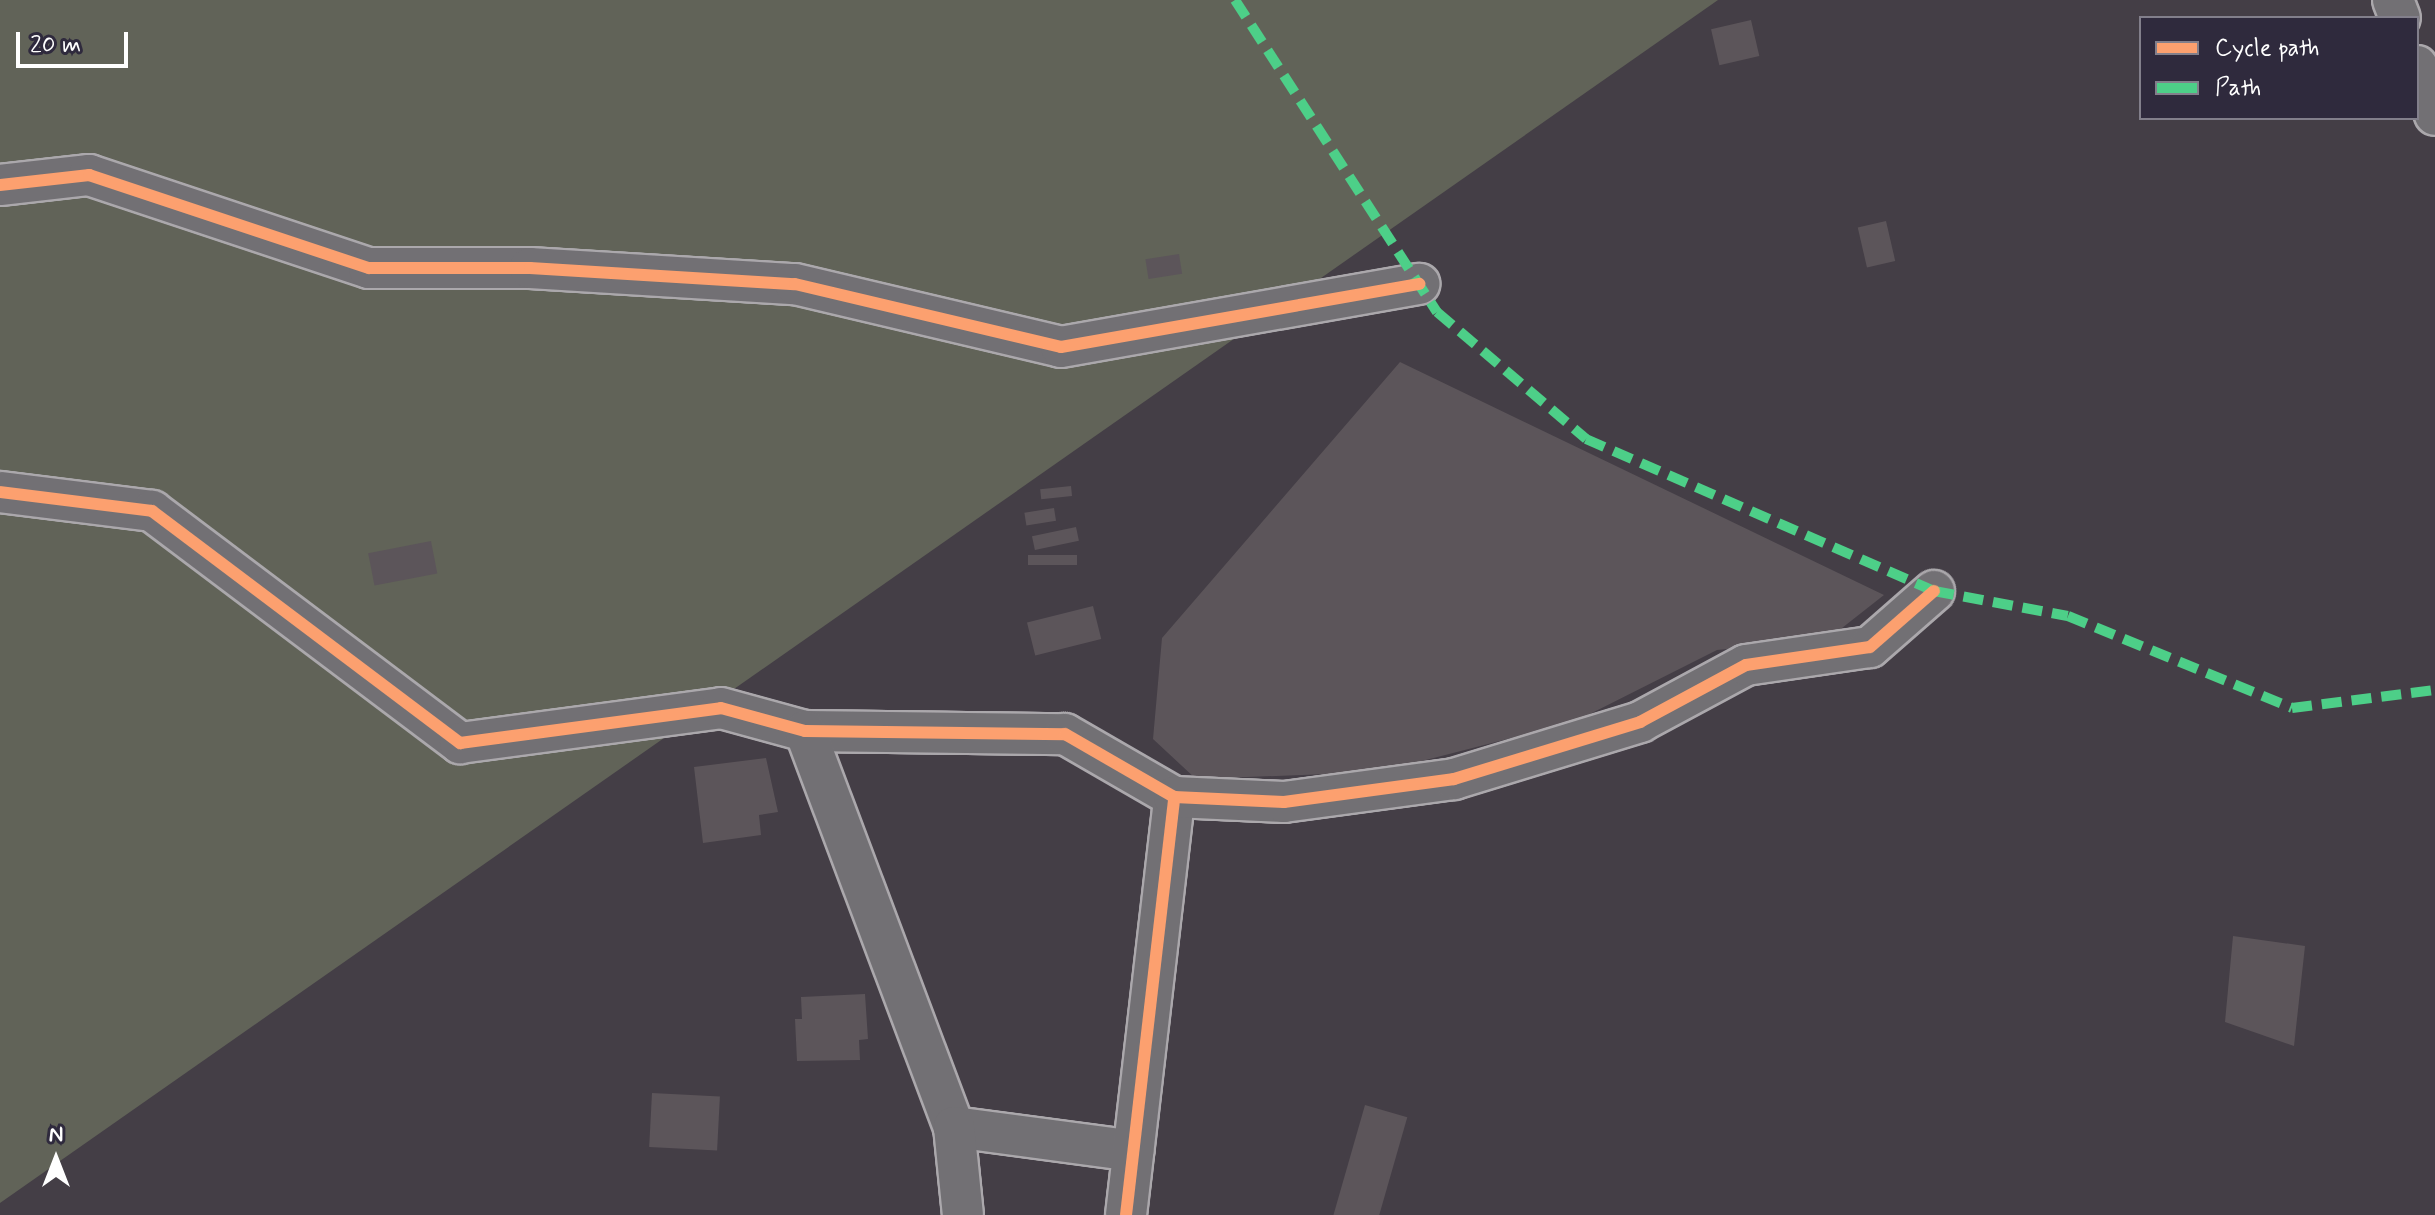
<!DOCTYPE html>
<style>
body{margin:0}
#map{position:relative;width:2435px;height:1215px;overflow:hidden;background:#443e46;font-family:Mynerve,sans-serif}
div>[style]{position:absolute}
.green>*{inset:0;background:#616358}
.building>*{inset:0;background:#5c555a;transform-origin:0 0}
.roads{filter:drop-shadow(2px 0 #aba8ac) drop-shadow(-2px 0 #aba8ac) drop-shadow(0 2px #aba8ac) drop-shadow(0 -2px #aba8ac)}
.street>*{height:40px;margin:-20px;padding:0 20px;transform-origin:20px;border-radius:20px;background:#727074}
.quiet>*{height:10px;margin-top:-5px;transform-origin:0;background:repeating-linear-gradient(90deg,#4dcf88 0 20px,transparent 0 30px)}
.cycleway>*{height:12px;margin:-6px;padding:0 6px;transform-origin:6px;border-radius:6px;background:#fca06f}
span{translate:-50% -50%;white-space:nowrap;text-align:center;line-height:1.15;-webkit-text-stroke:6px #2f2a3d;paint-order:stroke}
.legend{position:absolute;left:2139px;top:16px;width:280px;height:104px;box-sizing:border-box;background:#2f2a3d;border:2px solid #827f8b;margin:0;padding:10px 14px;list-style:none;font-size:24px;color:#fff}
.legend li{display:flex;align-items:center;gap:16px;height:40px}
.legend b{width:40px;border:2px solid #827f8b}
.north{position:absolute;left:16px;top:1119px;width:80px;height:80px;-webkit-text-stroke:6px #2f2a3d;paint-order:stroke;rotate:0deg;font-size:22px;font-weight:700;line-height:32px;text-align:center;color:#fff}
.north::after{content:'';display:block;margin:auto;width:28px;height:36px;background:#fff;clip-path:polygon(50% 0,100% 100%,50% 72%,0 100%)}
.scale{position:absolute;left:16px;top:32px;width:112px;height:36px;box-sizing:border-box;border:4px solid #fff;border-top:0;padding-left:10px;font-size:24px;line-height:28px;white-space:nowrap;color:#fff;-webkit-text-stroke:6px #2f2a3d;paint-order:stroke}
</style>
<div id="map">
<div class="green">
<div style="clip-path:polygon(0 0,1718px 0,0 1203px)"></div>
</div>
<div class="building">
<div style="left:1751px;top:20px;width:37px;height:41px;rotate:77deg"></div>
<div style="left:1886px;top:221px;width:41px;height:29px;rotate:77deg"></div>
<div style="left:1179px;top:254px;width:20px;height:34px;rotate:81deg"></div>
<div style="clip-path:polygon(1400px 362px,1884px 595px,1828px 639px,1717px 650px,1574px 722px,1379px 772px,1196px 779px,1153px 739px,1162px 638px)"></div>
<div style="left:1071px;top:486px;width:10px;height:31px;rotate:84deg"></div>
<div style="left:1054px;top:508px;width:13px;height:30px;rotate:81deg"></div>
<div style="left:1076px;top:527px;width:14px;height:45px;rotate:78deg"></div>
<div style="left:431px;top:541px;width:33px;height:64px;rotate:79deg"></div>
<div style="left:1077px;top:555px;width:10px;height:49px;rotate:90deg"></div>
<div style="left:1093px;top:606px;width:34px;height:68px;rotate:76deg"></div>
<div style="clip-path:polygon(766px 758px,778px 812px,759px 815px,761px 835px,703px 843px,694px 767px)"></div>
<div style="clip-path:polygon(2233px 936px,2305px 946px,2294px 1046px,2225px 1022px)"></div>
<div style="clip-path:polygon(865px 994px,868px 1039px,859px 1040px,860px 1060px,797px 1061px,795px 1019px,802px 1019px,801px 997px)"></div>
<div style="left:652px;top:1093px;width:68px;height:54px;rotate:3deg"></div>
<div style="left:1365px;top:1105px;width:44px;height:115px;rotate:16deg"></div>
</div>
<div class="roads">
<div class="street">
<div style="left:2393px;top:0;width:19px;rotate:69deg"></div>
<div style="left:2417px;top:66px;width:52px;rotate:69.8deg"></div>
<div style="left:0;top:185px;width:90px;rotate:-6.4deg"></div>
<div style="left:89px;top:175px;width:295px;rotate:18.4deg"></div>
<div style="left:369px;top:268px;width:161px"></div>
<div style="left:530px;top:268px;width:265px;rotate:3.5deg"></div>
<div style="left:795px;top:284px;width:273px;rotate:13.3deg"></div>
<div style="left:1061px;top:347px;width:364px;rotate:-10deg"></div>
<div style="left:0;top:492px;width:153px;rotate:7.1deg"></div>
<div style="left:152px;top:511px;width:386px;rotate:37deg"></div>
<div style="left:460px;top:743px;width:263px;rotate:-7.6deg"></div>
<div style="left:721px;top:708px;width:87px;rotate:15.3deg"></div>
<div style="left:805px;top:731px;width:260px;rotate:0.7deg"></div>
<div style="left:1065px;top:734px;width:126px;rotate:30deg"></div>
<div style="left:805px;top:731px;width:423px;rotate:69.4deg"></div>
<div style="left:954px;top:1127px;width:181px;rotate:7.6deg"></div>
<div style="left:954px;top:1127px;width:88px;rotate:84.2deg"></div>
<div style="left:1126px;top:1215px;width:421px;rotate:-83.4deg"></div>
<div style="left:1174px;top:797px;width:110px;rotate:2.6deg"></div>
<div style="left:1284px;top:802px;width:172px;rotate:-7.7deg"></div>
<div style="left:1454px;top:779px;width:195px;rotate:-17deg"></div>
<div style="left:1640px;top:722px;width:120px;rotate:-28.3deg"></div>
<div style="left:1746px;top:665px;width:125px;rotate:-8.3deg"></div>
<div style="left:1870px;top:647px;width:85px;rotate:-41.2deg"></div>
</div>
</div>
<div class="quiet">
<div style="left:1235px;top:0;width:372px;rotate:57.1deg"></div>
<div style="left:1437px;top:312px;width:196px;rotate:40.4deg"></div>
<div style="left:1586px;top:439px;width:380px;rotate:23.6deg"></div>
<div style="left:1934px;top:591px;width:136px;rotate:10.6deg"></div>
<div style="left:2068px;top:616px;width:242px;rotate:22.3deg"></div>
<div style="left:2292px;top:708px;width:144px;rotate:-7.2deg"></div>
</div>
<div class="cycleway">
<div style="left:0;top:185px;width:90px;rotate:-6.4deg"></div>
<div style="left:89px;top:175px;width:295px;rotate:18.4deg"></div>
<div style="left:369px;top:268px;width:161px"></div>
<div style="left:530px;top:268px;width:265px;rotate:3.5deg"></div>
<div style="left:795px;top:284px;width:273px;rotate:13.3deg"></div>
<div style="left:1061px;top:347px;width:364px;rotate:-10deg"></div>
<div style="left:0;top:492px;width:153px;rotate:7.1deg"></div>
<div style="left:152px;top:511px;width:386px;rotate:37deg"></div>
<div style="left:460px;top:743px;width:263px;rotate:-7.6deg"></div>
<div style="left:721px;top:708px;width:87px;rotate:15.3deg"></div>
<div style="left:805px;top:731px;width:260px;rotate:0.7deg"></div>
<div style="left:1065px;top:734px;width:126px;rotate:30deg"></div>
<div style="left:1126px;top:1215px;width:421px;rotate:-83.4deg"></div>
<div style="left:1174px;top:797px;width:110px;rotate:2.6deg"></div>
<div style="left:1284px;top:802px;width:172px;rotate:-7.7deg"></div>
<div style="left:1454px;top:779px;width:195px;rotate:-17deg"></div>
<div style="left:1640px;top:722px;width:120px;rotate:-28.3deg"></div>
<div style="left:1746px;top:665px;width:125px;rotate:-8.3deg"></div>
<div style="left:1870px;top:647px;width:85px;rotate:-41.2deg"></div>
</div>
<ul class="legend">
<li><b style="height:10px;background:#fca06f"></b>Cycle path</li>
<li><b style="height:10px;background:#4dcf88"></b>Path</li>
</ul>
<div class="north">N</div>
<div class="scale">20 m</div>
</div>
